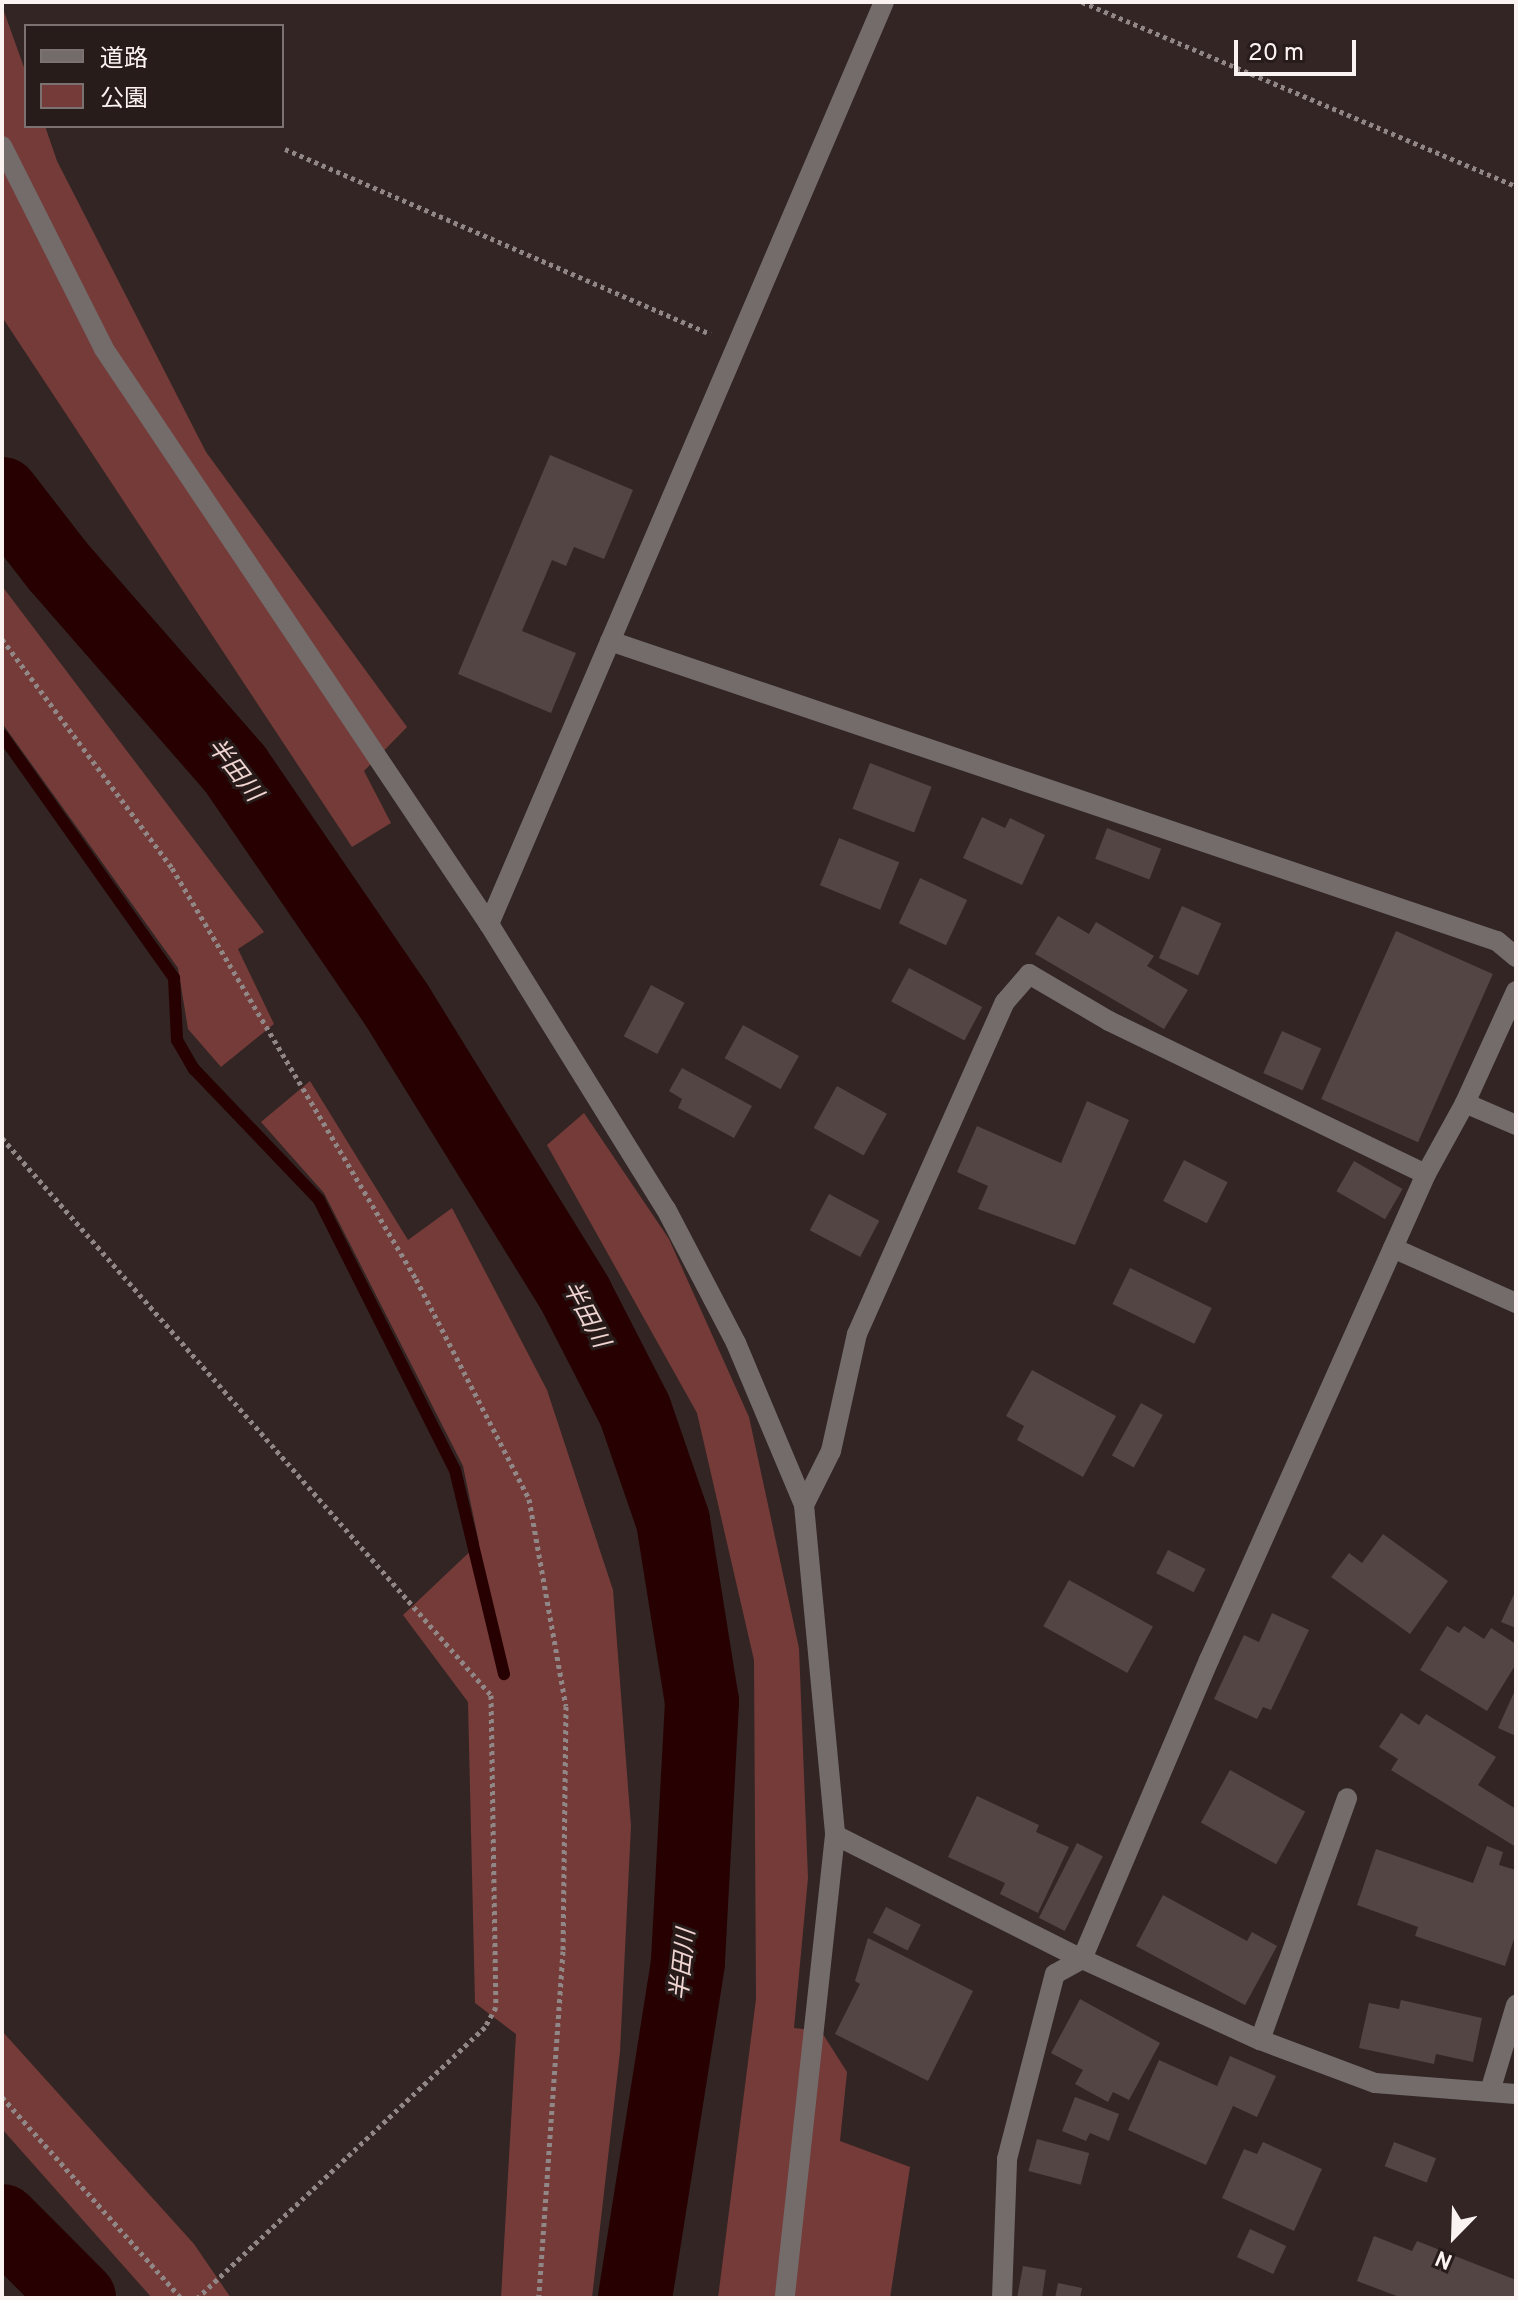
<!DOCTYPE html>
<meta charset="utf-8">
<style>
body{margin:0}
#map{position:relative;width:1518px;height:2300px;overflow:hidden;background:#322524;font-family:Overpass,"Noto Sans JP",sans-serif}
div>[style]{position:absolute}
.green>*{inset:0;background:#753b38}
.stream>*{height:12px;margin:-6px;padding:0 6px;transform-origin:6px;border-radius:6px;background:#270001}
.river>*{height:74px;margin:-37px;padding:0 37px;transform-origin:37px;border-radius:37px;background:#270001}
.building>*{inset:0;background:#534544;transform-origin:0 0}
.path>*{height:5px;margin-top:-2.5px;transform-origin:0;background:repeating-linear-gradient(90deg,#918786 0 4px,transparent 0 8px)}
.lane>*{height:20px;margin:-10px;padding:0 10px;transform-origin:10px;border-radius:10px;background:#736c6b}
.street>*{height:20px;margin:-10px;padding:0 10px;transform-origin:10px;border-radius:10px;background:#736c6b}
span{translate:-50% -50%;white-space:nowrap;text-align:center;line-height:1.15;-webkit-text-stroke:6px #281c1b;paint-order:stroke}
.water-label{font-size:24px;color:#f0d5d2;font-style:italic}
.frame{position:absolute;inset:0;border:4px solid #fbf3f2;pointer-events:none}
.legend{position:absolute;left:24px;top:24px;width:260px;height:104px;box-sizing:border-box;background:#281c1b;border:2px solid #7c7271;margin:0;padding:10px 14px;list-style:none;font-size:24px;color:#fbf3f2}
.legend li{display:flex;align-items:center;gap:16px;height:40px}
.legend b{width:40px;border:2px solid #7c7271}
.north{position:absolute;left:1414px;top:2196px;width:80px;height:80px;-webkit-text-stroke:6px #281c1b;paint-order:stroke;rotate:203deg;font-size:22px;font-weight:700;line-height:32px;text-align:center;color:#fbf3f2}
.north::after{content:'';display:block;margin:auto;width:28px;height:36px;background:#fbf3f2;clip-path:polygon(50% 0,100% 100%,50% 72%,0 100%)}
.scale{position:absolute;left:1234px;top:40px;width:122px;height:36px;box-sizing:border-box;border:4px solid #fbf3f2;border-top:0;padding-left:10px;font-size:24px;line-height:28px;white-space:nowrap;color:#fbf3f2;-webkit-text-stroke:6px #281c1b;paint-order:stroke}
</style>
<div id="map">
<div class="green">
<div style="clip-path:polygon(2px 6px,26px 73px,26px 126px,45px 126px,57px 161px,206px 452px,407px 727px,364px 771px,391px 823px,352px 847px,4px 320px)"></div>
<div style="clip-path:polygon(2px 586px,264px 932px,238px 949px,274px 1024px,221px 1067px,188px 1029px,178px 968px,2px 723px)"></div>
<div style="clip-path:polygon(310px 1081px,408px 1240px,452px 1208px,547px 1390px,613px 1590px,631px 1826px,620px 2052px,592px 2298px,501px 2298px,516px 2034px,475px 2003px,468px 1702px,403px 1615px,479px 1543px,463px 1466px,324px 1193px,261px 1122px)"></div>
<div style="clip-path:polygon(584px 1113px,669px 1239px,749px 1417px,799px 1648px,808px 1878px,794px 2028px,821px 2031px,847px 2072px,840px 2141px,910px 2167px,890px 2298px,718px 2298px,756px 1999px,754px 1660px,697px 1413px,547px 1145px)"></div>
<div style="clip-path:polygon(2px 2031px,194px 2244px,231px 2298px,152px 2298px,2px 2129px)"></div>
</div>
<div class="stream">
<div style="left:2px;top:735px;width:298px;rotate:54.7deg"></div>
<div style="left:174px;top:978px;width:62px;rotate:87.2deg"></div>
<div style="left:177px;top:1040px;width:34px;rotate:60deg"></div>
<div style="left:194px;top:1069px;width:181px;rotate:46.3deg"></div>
<div style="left:319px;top:1200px;width:302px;rotate:63.3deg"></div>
<div style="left:455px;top:1470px;width:210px;rotate:76.5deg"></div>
</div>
<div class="river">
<div style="left:2px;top:494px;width:90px;rotate:52.2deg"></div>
<div style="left:57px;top:565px;width:271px;rotate:48.9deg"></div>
<div style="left:235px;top:769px;width:285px;rotate:55.6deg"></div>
<div style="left:396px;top:1004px;width:343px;rotate:58.3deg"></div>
<div style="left:576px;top:1296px;width:129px;rotate:62.8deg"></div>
<div style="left:635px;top:1411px;width:116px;rotate:70.9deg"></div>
<div style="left:673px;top:1521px;width:183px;rotate:80.9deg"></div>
<div style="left:702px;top:1702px;width:261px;rotate:93.1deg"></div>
<div style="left:688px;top:1963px;width:339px;rotate:99deg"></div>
<div style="left:2px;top:2221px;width:109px;rotate:45deg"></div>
</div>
<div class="building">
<div style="clip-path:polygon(550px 455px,633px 490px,604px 559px,574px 547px,566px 566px,552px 560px,522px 631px,576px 653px,551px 713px,458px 674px)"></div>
<div style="left:870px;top:763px;width:66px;height:49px;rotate:21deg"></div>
<div style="clip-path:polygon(982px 817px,1005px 828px,1010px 818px,1045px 835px,1022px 885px,963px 858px)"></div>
<div style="left:1107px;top:828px;width:58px;height:33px;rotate:21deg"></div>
<div style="left:839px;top:838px;width:65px;height:51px;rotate:22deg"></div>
<div style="left:920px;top:878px;width:52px;height:50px;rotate:25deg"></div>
<div style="left:1182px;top:906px;width:43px;height:57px;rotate:24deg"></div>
<div style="clip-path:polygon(1058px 916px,1089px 934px,1096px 922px,1154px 956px,1147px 966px,1188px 990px,1164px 1029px,1035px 954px)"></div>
<div style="left:1396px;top:931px;width:106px;height:184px;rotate:24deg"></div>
<div style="left:909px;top:968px;width:83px;height:38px;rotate:28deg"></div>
<div style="left:651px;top:985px;width:38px;height:58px;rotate:28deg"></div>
<div style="left:743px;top:1025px;width:64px;height:38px;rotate:29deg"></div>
<div style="left:1282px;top:1031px;width:43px;height:46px;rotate:24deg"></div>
<div style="clip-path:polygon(682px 1068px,752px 1106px,734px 1138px,678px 1108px,682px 1099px,669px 1091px)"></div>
<div style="left:837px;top:1086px;width:57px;height:48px;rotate:29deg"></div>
<div style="clip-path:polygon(1087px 1101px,1129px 1120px,1075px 1245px,978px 1209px,988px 1186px,957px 1172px,977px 1126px,1061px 1163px)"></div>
<div style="left:1184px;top:1160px;width:49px;height:46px;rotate:27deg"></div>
<div style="left:1354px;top:1161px;width:56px;height:35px;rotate:30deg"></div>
<div style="left:829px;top:1194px;width:57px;height:41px;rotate:28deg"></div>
<div style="left:1130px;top:1268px;width:91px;height:40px;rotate:26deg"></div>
<div style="clip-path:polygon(1032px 1370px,1116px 1416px,1083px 1477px,1017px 1440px,1024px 1426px,1006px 1416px)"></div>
<div style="left:1141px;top:1403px;width:25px;height:60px;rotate:29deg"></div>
<div style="clip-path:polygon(1383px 1534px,1448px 1581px,1410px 1634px,1331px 1577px,1349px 1553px,1362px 1563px)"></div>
<div style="left:1168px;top:1550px;width:42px;height:26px;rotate:27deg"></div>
<div style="left:1069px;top:1580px;width:96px;height:53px;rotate:29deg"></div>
<div style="clip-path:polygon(1516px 1590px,1516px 1628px,1501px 1622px)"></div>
<div style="clip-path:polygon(1272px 1613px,1309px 1630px,1271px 1710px,1263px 1707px,1257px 1719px,1214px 1699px,1244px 1635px,1259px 1642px)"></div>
<div style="clip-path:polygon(1447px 1626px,1459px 1633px,1464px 1626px,1484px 1639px,1491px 1628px,1516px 1644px,1516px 1664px,1487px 1711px,1420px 1670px)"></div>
<div style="clip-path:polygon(1516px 1688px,1516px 1736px,1498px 1728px)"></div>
<div style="clip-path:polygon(1401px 1713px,1419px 1725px,1426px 1714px,1496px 1757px,1478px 1785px,1516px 1809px,1516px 1847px,1391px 1770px,1398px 1759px,1379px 1747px)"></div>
<div style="left:1230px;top:1770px;width:86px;height:60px;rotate:29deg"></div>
<div style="clip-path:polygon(977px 1796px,1039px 1825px,1036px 1832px,1069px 1847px,1038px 1913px,1000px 1894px,1005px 1883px,948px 1857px)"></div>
<div style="left:1077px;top:1843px;width:29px;height:84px;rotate:27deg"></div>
<div style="clip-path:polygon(1487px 1846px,1503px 1852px,1499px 1865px,1516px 1870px,1516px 1933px,1505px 1966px,1415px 1936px,1418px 1927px,1357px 1905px,1376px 1849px,1473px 1883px)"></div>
<div style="clip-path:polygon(1163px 1895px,1247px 1941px,1252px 1932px,1277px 1946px,1245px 2005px,1136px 1946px)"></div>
<div style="left:886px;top:1907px;width:39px;height:29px;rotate:27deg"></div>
<div style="clip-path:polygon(868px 1938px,973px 1991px,928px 2081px,835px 2034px,860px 1984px,855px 1981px)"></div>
<div style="clip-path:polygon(1080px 1999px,1160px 2043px,1129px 2100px,1113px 2092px,1108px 2102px,1075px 2084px,1083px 2070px,1051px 2053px)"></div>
<div style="clip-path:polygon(1401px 2000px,1482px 2018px,1473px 2062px,1436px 2054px,1434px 2064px,1359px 2048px,1369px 2003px,1399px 2009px)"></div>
<div style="clip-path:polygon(1230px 2056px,1276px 2076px,1257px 2117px,1233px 2106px,1206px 2165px,1128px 2130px,1159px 2060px,1217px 2086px)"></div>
<div style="clip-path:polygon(1075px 2097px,1119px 2114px,1109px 2141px,1090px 2133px,1086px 2141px,1062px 2131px)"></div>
<div style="left:1037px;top:2139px;width:54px;height:33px;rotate:15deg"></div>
<div style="clip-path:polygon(1263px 2142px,1322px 2169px,1294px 2231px,1222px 2198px,1244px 2149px,1257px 2154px)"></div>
<div style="left:1394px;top:2142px;width:45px;height:26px;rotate:21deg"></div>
<div style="left:1250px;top:2229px;width:40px;height:31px;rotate:25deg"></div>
<div style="clip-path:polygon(1374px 2236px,1412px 2251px,1417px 2241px,1516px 2280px,1516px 2298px,1402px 2298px,1357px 2281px)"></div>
<div style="clip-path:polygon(1023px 2266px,1046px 2270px,1042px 2298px,1017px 2298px)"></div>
<div style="clip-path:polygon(1058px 2283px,1082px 2288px,1080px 2298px,1055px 2298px)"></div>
</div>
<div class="path">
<div style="left:1082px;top:2px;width:471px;rotate:23deg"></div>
<div style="left:285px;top:149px;width:464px;rotate:23.5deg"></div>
<div style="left:2px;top:639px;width:285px;rotate:53.4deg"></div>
<div style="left:172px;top:868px;width:478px;rotate:59.3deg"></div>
<div style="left:416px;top:1279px;width:247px;rotate:62.8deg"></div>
<div style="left:529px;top:1499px;width:210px;rotate:79.9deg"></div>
<div style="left:566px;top:1706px;width:245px;rotate:90.7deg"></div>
<div style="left:563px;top:1951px;width:348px;rotate:94deg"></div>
<div style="left:2px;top:1138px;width:741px;rotate:48.72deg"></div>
<div style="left:491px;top:1695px;width:312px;rotate:89.1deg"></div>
<div style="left:496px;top:2007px;width:23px;rotate:119deg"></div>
<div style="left:485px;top:2027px;width:395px;rotate:136.7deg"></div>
<div style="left:2px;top:2097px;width:269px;rotate:48.3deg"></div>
</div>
<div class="lane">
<div style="left:1393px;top:1248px;width:135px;rotate:24.1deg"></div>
<div style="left:1260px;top:2040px;width:257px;rotate:-70.2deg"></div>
<div style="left:1491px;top:2088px;width:87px;rotate:-73.2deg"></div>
<div style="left:1002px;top:2298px;width:139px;rotate:-87.9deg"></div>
<div style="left:1007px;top:2159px;width:191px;rotate:-75.5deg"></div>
<div style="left:1055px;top:1974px;width:31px;rotate:-29deg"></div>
</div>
<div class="street">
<div style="left:2px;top:146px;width:227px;rotate:63.3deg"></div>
<div style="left:104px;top:349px;width:692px;rotate:56.2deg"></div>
<div style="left:489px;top:924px;width:335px;rotate:58.2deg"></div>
<div style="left:666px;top:1209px;width:151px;rotate:62.4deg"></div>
<div style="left:736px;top:1343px;width:176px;rotate:67.2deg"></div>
<div style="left:804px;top:1505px;width:331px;rotate:84.6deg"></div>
<div style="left:835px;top:1835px;width:466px;rotate:96.2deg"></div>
<div style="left:610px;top:641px;width:936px;rotate:18.69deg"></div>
<div style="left:1497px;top:941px;width:25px;rotate:40deg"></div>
<div style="left:489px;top:924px;width:1003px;rotate:-66.81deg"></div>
<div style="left:1465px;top:1103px;width:56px;rotate:23.3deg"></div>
<div style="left:804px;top:1505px;width:60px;rotate:-63.4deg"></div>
<div style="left:831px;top:1451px;width:120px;rotate:-77.5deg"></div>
<div style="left:857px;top:1334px;width:363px;rotate:-66deg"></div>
<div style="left:1005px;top:1002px;width:37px;rotate:-49deg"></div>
<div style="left:1029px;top:974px;width:93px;rotate:30.4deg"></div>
<div style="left:1109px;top:1021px;width:352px;rotate:25.8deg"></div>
<div style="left:835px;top:1835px;width:276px;rotate:26.7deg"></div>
<div style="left:1082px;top:1959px;width:196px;rotate:24.5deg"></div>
<div style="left:1260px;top:2040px;width:123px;rotate:20.5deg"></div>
<div style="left:1375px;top:2083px;width:141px;rotate:4.5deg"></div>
<div style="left:1082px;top:1959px;width:325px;rotate:-67deg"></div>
<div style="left:1209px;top:1660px;width:532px;rotate:-65.94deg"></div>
<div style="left:1426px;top:1174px;width:81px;rotate:-61.2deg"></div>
<div style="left:1465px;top:1103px;width:123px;rotate:-65.5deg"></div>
</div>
<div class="water-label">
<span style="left:233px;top:771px;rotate:52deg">半田川</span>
<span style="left:584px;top:1315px;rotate:62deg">半田川</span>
<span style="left:685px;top:1965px;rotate:-84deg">半田川</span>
</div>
<div class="frame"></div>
<ul class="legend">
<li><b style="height:10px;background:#736c6b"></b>道路</li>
<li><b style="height:22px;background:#753b38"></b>公園</li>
</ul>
<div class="north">N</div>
<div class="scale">20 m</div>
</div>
